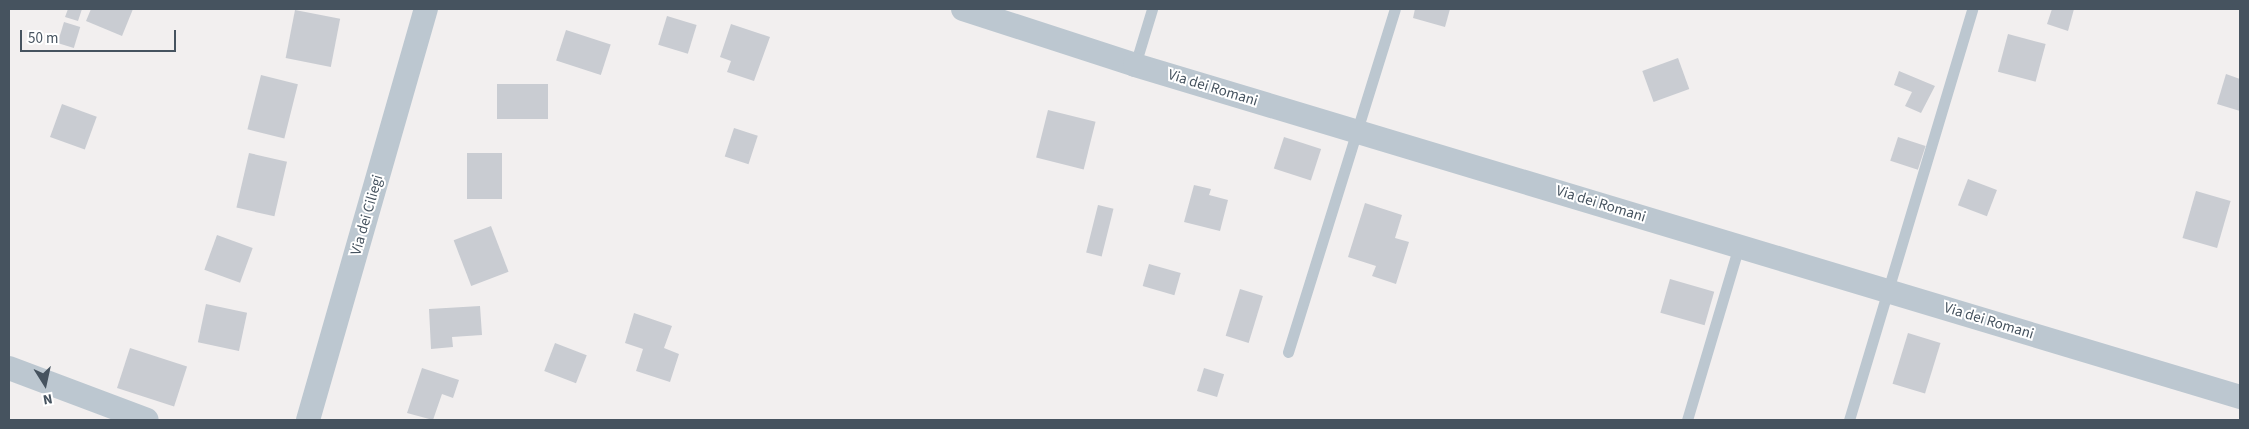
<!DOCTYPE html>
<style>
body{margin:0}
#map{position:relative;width:2249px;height:429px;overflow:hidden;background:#f2efef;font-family:"Source Sans 3",sans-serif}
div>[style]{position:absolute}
.building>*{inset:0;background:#c9ccd2;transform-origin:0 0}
.service>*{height:11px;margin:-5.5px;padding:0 5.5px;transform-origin:5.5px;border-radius:5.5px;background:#bcc7d0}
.minor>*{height:24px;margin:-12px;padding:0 12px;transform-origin:12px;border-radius:12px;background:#bcc7d0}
span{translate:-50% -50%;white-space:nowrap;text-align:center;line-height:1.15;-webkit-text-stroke:4px #fff;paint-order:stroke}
.street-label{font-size:15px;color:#46535f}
.frame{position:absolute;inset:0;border:10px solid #46535f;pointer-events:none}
.north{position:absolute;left:20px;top:359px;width:50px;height:50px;-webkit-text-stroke:4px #fff;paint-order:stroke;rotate:170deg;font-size:14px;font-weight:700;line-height:20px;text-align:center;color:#46535f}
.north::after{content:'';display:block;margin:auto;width:18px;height:22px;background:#46535f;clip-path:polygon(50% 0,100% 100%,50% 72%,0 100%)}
.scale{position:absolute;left:20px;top:30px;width:156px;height:22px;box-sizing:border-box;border:2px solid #46535f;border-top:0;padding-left:6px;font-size:15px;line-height:18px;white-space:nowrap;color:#46535f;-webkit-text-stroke:4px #fff;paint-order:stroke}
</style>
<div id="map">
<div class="building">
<div style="clip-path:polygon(68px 9px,82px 9px,78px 21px,65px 17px)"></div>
<div style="clip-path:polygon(91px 9px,133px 9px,122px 36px,86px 21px)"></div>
<div style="clip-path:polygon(1415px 9px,1450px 9px,1445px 27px,1413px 18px)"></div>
<div style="clip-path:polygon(2052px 9px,2074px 9px,2068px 31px,2047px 24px)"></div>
<div style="left:295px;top:10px;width:46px;height:49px;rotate:11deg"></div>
<div style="left:667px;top:16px;width:31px;height:30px;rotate:17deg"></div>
<div style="left:64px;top:22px;width:17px;height:22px;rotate:17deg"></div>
<div style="clip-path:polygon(731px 24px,770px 37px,754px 81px,727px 72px,731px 61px,720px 57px)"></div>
<div style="left:566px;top:30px;width:47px;height:32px;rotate:18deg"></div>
<div style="left:2008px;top:34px;width:39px;height:39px;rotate:15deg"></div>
<div style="left:1678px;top:58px;width:33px;height:38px;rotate:70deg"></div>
<div style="clip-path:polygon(1899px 71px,1935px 86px,1921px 113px,1905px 106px,1912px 92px,1894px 85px)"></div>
<div style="clip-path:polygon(2226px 74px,2240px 79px,2240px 111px,2217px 104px)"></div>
<div style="left:261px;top:75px;width:38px;height:56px;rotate:14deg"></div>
<div style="left:497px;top:84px;width:51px;height:35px"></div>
<div style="left:62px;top:104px;width:37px;height:35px;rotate:20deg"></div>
<div style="left:1048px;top:110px;width:49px;height:49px;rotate:14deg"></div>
<div style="left:734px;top:128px;width:25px;height:30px;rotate:18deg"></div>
<div style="left:1284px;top:137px;width:39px;height:33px;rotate:18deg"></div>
<div style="left:1898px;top:137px;width:29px;height:25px;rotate:18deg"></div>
<div style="left:249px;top:153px;width:39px;height:56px;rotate:13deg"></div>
<div style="left:467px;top:153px;width:35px;height:46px"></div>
<div style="left:1968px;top:179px;width:31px;height:28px;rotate:21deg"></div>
<div style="clip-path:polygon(1194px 185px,1211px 189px,1209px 195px,1228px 200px,1220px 231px,1184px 222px)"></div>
<div style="left:2196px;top:191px;width:36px;height:49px;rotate:16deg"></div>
<div style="clip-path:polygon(1365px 203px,1402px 215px,1395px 238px,1409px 242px,1396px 284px,1372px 276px,1376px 266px,1348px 257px)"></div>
<div style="left:1098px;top:205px;width:16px;height:49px;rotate:14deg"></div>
<div style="left:491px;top:226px;width:49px;height:40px;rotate:69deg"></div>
<div style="left:217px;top:235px;width:38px;height:37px;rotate:20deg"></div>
<div style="left:1149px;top:264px;width:33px;height:23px;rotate:16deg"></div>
<div style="left:1670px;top:279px;width:46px;height:35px;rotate:16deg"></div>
<div style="left:1240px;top:289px;width:24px;height:49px;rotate:17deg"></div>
<div style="left:206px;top:304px;width:42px;height:39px;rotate:12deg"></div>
<div style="clip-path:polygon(480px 306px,482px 335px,452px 337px,453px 347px,431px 349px,429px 309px)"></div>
<div style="clip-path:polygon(634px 313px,672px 326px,664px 348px,679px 354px,670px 382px,636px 371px,643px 349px,625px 343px)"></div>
<div style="left:1908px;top:333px;width:34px;height:53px;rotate:17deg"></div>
<div style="left:555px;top:343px;width:34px;height:30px;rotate:21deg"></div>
<div style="left:130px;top:348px;width:60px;height:42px;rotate:18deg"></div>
<div style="clip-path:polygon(422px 368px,459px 380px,453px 398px,442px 394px,433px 420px,407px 413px)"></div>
<div style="left:1204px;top:368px;width:21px;height:24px;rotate:17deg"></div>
</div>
<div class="service">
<div style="left:1135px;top:65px;width:59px;rotate:-73.1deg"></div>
<div style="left:1288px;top:352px;width:359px;rotate:-72.7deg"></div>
<div style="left:1687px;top:420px;width:182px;rotate:-73.4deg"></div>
<div style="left:1849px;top:420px;width:429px;rotate:-73.3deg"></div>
</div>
<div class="minor">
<div style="left:963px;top:9px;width:181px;rotate:18deg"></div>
<div style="left:1135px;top:65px;width:1154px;rotate:16.72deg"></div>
<div style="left:9px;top:368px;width:147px;rotate:20.6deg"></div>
<div style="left:308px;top:420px;width:428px;rotate:-74deg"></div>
</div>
<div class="street-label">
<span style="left:1213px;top:88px;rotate:17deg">Via dei Romani</span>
<span style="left:1601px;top:204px;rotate:17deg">Via dei Romani</span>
<span style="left:367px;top:215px;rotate:-74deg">Via dei Ciliegi</span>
<span style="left:1989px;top:321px;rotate:17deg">Via dei Romani</span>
</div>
<div class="frame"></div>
<div class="north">N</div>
<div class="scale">50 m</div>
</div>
